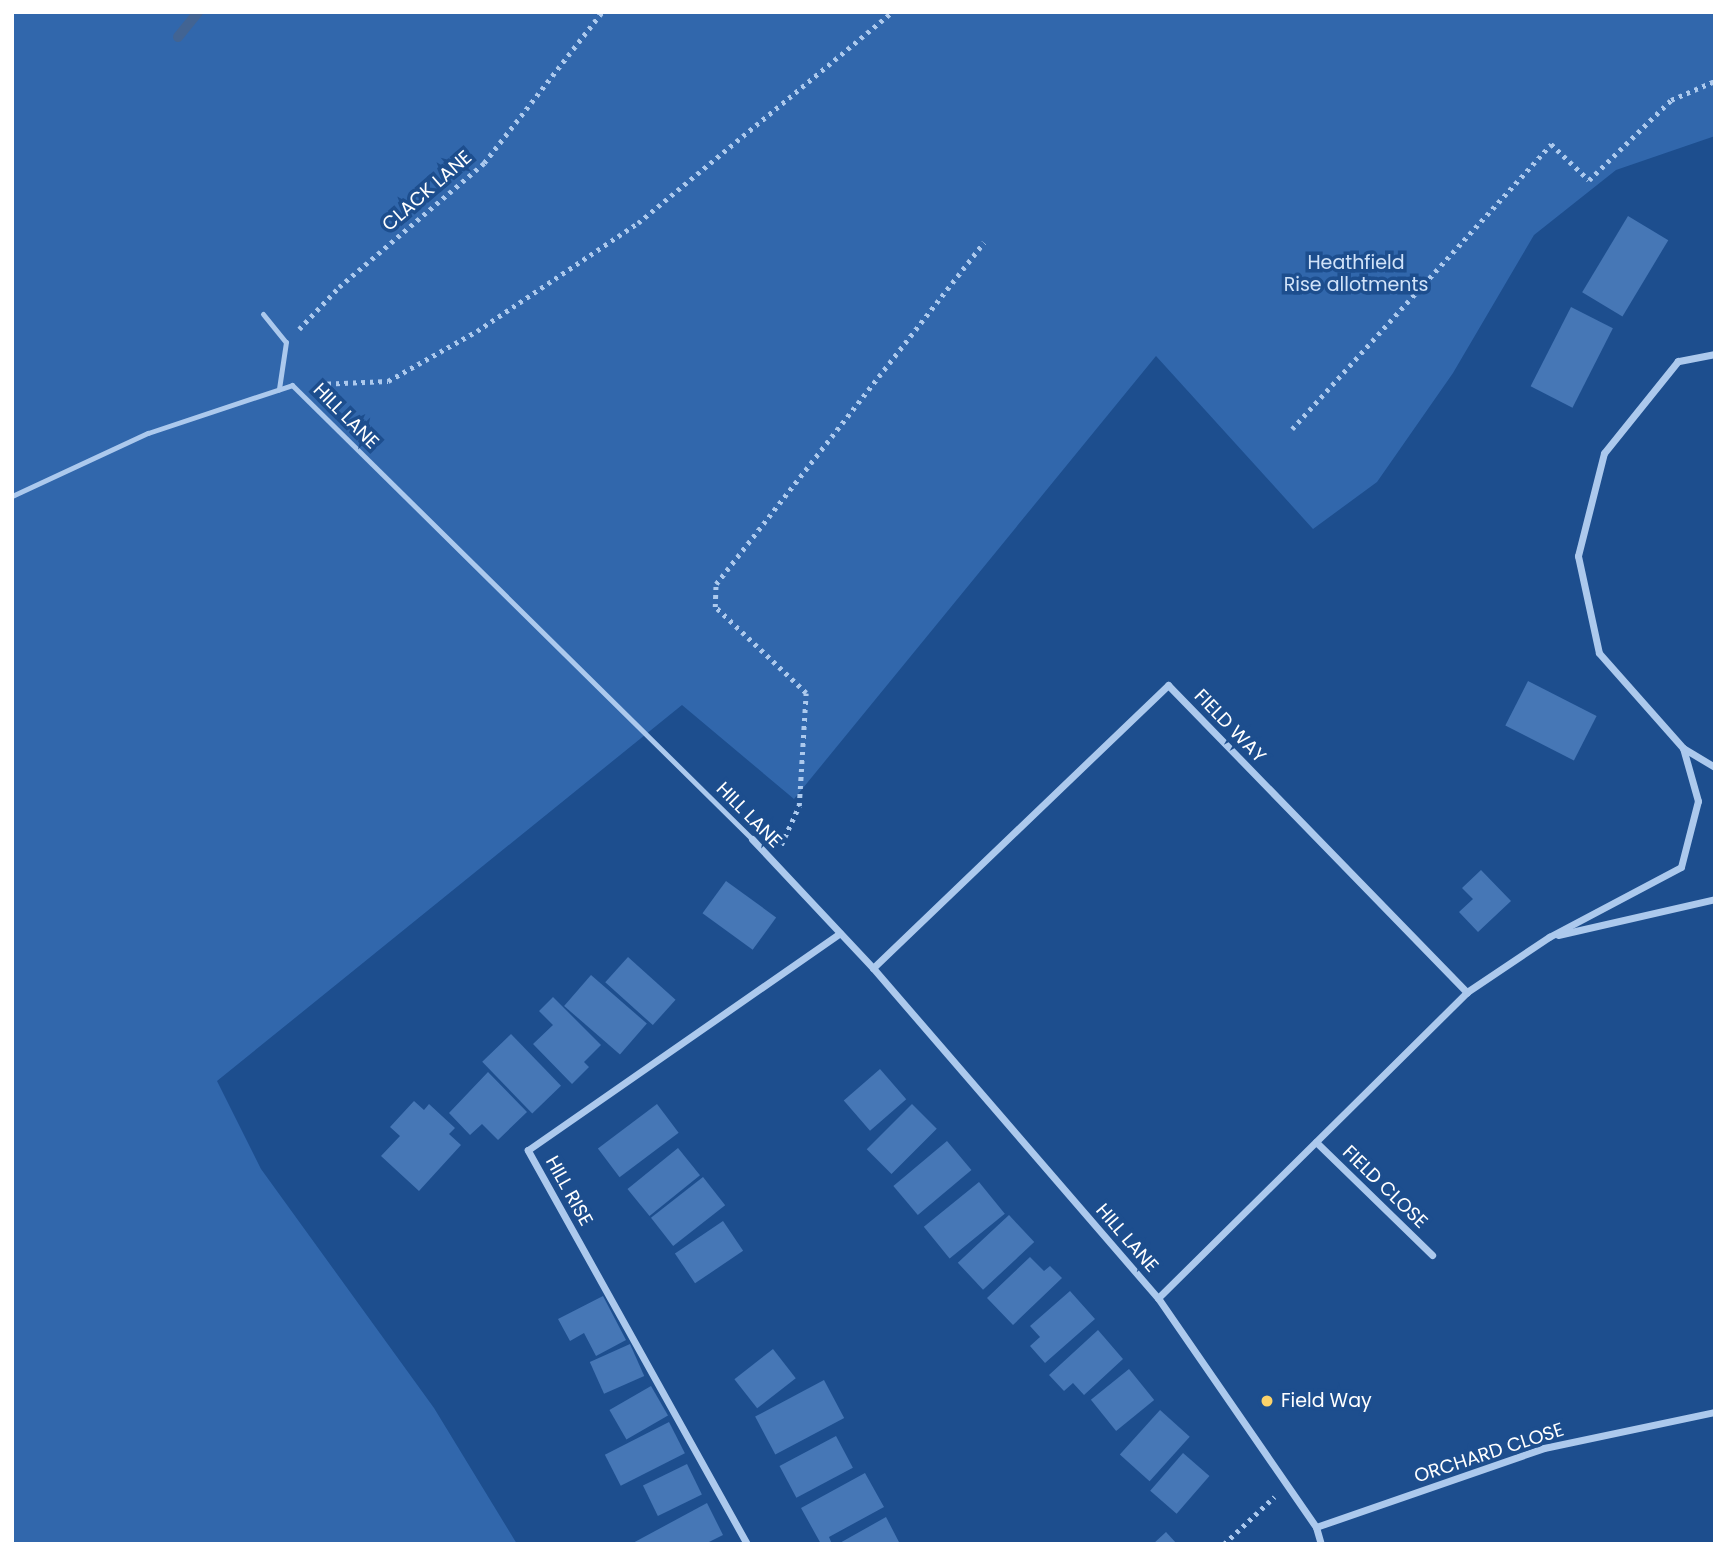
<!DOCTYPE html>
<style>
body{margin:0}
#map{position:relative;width:1727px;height:1556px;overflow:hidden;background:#1d4e8e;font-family:Poppins,sans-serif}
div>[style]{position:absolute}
.green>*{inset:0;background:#3167ac}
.stream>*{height:10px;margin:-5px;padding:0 5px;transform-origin:5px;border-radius:5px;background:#426493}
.building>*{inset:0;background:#4677b6;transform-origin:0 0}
.path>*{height:4.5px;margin-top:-2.25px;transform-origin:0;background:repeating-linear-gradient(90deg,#acc9ed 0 3.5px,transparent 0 8.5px)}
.service>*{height:5px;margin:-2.5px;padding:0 2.5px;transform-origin:2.5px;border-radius:2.5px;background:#acc9ed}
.minor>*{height:7px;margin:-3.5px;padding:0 3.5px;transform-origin:3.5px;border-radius:3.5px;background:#acc9ed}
.dots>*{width:19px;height:19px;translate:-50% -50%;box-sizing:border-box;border:4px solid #1d4e8e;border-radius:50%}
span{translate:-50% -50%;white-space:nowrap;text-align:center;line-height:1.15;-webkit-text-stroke:7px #1d4e8e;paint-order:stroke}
.street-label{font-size:19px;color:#fff}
.park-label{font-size:19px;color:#d1e3f9}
.poi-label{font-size:19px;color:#fff}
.left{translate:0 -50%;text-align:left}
.frame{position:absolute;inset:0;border:14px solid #fff;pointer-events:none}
</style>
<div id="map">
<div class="green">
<div style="clip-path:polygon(12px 12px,1715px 12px,1715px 136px,1616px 170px,1534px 235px,1453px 373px,1377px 482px,1313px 529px,1156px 356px,794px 799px,682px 705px,217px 1081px,261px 1169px,434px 1408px,517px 1544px,12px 1544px)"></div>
</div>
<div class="stream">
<div style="left:178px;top:37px;width:32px;rotate:-51deg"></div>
</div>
<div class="building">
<div style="left:1628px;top:216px;width:47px;height:89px;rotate:31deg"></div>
<div style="left:1571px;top:307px;width:47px;height:89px;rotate:27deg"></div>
<div style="left:1528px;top:681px;width:77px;height:50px;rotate:27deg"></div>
<div style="clip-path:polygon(1481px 870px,1511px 901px,1478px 932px,1459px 912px,1473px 899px,1462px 888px)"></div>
<div style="left:726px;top:881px;width:62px;height:40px;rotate:36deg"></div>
<div style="left:628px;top:957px;width:64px;height:34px;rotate:42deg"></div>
<div style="left:591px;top:975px;width:74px;height:41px;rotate:41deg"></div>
<div style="clip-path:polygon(553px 997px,601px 1045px,584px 1062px,589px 1067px,572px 1084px,533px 1044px,553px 1025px,539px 1011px)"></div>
<div style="left:511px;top:1034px;width:72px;height:40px;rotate:46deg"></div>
<div style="left:880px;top:1069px;width:40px;height:48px;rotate:49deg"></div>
<div style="clip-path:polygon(488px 1072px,527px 1112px,498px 1140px,482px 1124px,470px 1135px,449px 1113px)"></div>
<div style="clip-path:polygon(414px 1101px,424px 1110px,429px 1104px,455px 1128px,449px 1134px,461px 1145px,419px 1191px,381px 1156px,400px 1136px,390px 1127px)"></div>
<div style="left:657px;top:1104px;width:36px;height:74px;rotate:53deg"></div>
<div style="left:912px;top:1104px;width:35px;height:64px;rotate:45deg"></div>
<div style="left:947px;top:1141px;width:38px;height:70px;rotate:50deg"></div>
<div style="left:678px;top:1148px;width:35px;height:65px;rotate:51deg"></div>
<div style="left:703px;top:1177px;width:36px;height:66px;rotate:52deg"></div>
<div style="left:979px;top:1182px;width:41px;height:71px;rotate:51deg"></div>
<div style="left:1009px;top:1215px;width:37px;height:70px;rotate:47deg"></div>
<div style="left:723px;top:1221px;width:36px;height:58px;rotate:56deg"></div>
<div style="clip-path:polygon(1030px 1257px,1044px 1271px,1050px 1266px,1062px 1278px,1013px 1325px,987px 1298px)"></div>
<div style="clip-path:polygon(1070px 1291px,1095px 1319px,1045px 1363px,1030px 1346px,1040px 1337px,1030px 1326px)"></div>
<div style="clip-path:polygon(603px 1296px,626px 1340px,596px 1356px,584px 1333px,570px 1341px,558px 1319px)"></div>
<div style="clip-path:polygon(1098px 1330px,1123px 1359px,1084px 1395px,1073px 1383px,1064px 1391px,1049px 1375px)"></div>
<div style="left:630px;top:1344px;width:35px;height:44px;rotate:66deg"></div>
<div style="left:773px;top:1349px;width:37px;height:49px;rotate:52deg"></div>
<div style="left:1129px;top:1369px;width:40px;height:49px;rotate:51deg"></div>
<div style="left:824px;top:1380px;width:43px;height:78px;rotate:62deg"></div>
<div style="left:651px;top:1386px;width:34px;height:48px;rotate:60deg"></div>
<div style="left:1160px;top:1410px;width:40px;height:60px;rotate:42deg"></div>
<div style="left:669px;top:1422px;width:35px;height:72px;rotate:63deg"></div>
<div style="left:836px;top:1436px;width:36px;height:64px;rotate:62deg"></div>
<div style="left:1183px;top:1453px;width:35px;height:50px;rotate:41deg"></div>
<div style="left:687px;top:1464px;width:34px;height:49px;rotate:64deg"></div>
<div style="clip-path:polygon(865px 1473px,884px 1507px,829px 1537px,832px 1544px,821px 1544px,801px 1508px)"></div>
<div style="clip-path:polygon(707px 1503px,723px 1535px,705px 1544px,631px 1544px)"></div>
<div style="clip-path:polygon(886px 1517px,900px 1544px,838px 1544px)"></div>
<div style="clip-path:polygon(1166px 1532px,1177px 1544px,1153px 1544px)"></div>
</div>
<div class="path">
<div style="left:299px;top:329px;width:58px;rotate:-46.4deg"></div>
<div style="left:339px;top:287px;width:191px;rotate:-40.5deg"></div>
<div style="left:484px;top:163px;width:192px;rotate:-52deg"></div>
<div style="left:319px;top:384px;width:69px;rotate:-2.5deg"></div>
<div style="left:388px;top:381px;width:102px;rotate:-29.3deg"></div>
<div style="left:477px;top:331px;width:194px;rotate:-33.9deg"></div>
<div style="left:638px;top:223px;width:330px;rotate:-39.7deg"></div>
<div style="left:1292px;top:429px;width:385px;rotate:-47.7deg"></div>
<div style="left:1551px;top:144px;width:52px;rotate:43.5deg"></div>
<div style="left:1589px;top:180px;width:115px;rotate:-44.3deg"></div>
<div style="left:1671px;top:100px;width:48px;rotate:-23.4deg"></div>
<div style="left:781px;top:845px;width:43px;rotate:-65.2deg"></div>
<div style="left:799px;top:806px;width:113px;rotate:-86.5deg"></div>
<div style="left:806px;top:693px;width:125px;rotate:-136.6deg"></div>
<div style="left:715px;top:607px;width:23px;rotate:-88deg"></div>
<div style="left:716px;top:584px;width:434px;rotate:-51.9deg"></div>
<div style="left:1224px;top:1544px;width:69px;rotate:-43.2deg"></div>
</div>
<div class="service">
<div style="left:263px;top:314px;width:36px;rotate:51deg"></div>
<div style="left:286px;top:342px;width:48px;rotate:98.5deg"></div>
<div style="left:12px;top:496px;width:150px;rotate:-24.9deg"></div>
<div style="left:148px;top:433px;width:152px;rotate:-18.4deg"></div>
<div style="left:292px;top:385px;width:646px;rotate:44.62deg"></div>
</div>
<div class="minor">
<div style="left:1715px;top:354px;width:38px;rotate:169deg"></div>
<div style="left:1678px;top:361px;width:118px;rotate:128.8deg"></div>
<div style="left:1604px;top:453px;width:106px;rotate:104.2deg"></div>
<div style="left:1578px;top:556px;width:99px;rotate:77.8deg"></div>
<div style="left:1599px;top:653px;width:127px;rotate:48.5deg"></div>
<div style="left:1683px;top:748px;width:37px;rotate:31deg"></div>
<div style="left:752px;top:839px;width:177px;rotate:46.8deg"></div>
<div style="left:873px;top:968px;width:436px;rotate:49.2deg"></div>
<div style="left:1158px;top:1298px;width:278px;rotate:55.4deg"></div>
<div style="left:1316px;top:1527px;width:18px;rotate:74deg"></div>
<div style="left:1558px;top:935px;width:161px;rotate:-12.9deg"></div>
<div style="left:873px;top:968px;width:409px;rotate:-43.8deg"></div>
<div style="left:1168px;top:685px;width:429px;rotate:45.8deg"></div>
<div style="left:1316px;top:1142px;width:162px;rotate:44.2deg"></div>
<div style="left:1158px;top:1298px;width:435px;rotate:-44.7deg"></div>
<div style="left:1467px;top:992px;width:99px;rotate:-33.9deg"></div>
<div style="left:1549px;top:937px;width:149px;rotate:-27.9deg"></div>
<div style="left:1681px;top:867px;width:68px;rotate:-75.6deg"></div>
<div style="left:1698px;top:801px;width:55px;rotate:-105.8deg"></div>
<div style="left:1316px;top:1527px;width:241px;rotate:-19.1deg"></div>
<div style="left:1544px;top:1448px;width:175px;rotate:-11.9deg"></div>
<div style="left:747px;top:1544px;width:451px;rotate:-119.1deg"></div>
<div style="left:528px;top:1150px;width:380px;rotate:-34.8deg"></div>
</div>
<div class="dots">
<div style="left:1267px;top:1401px;background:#fcd36a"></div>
</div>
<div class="street-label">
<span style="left:427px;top:191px;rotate:-41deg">CLACK LANE</span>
<span style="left:346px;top:416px;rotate:45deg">HILL LANE</span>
<span style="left:1230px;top:726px;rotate:46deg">FIELD WAY</span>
<span style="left:749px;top:815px;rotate:45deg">HILL LANE</span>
<span style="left:1385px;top:1187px;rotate:44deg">FIELD CLOSE</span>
<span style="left:569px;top:1191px;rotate:61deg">HILL RISE</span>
<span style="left:1127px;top:1238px;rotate:49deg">HILL LANE</span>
<span style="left:1489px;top:1453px;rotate:-18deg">ORCHARD CLOSE</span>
</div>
<div class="park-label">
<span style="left:1356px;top:274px">Heathfield<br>Rise allotments</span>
</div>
<div class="poi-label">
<span class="left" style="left:1281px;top:1401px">Field Way</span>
</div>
<div class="frame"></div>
</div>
